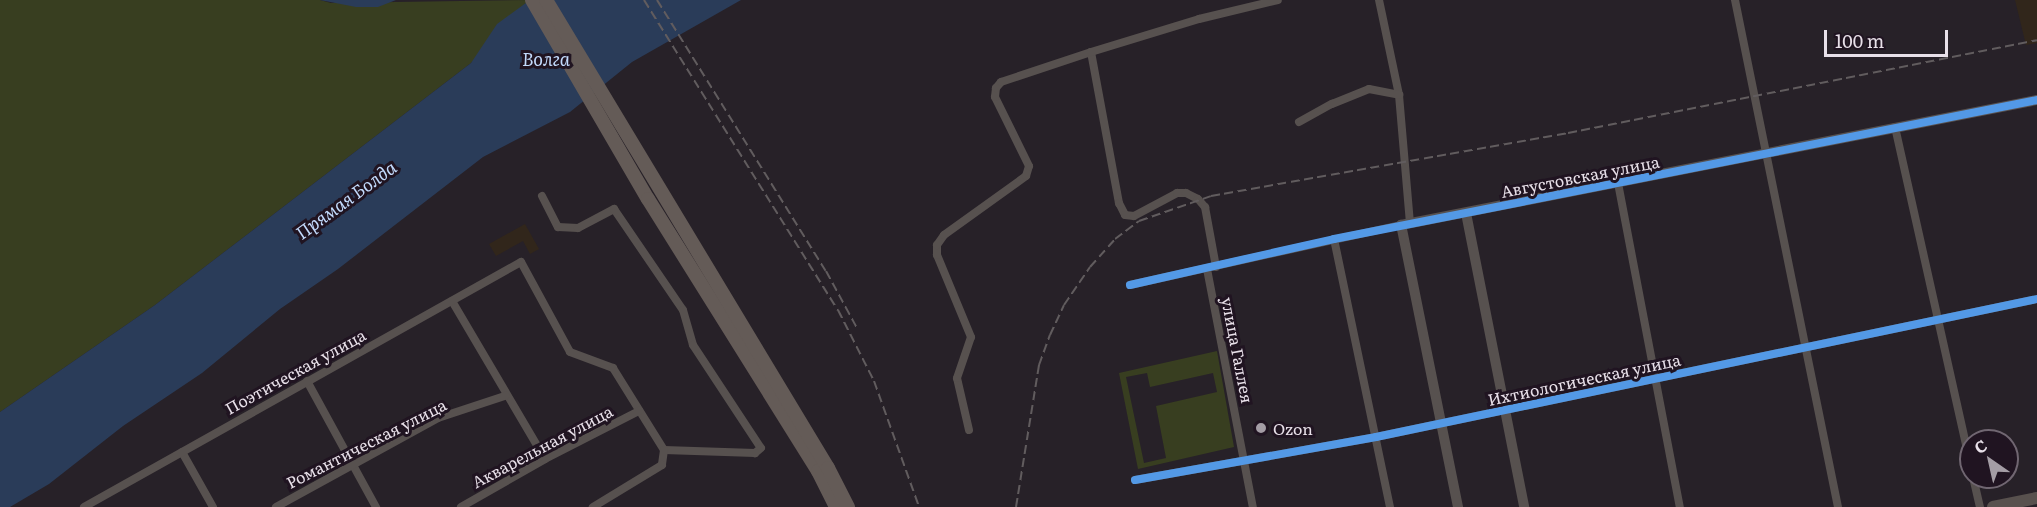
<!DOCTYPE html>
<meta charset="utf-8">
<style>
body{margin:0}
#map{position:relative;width:2037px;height:507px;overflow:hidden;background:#272128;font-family:Literata,serif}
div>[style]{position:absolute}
.industrial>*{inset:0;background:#31261b}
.green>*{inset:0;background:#383e20}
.water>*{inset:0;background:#2a3c59}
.minor>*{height:8px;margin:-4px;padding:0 4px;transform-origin:4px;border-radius:4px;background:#57514f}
.tertiary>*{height:10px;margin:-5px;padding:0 5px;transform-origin:5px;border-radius:5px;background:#57514f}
.secondary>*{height:12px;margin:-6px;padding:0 6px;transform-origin:6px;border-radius:6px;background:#58514e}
.trunk>*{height:14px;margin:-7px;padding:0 7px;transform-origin:7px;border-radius:7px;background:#645b57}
.rail>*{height:2px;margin-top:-1px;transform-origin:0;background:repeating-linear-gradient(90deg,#615c5e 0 9px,transparent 0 13.5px)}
.cycleway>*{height:8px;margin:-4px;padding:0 4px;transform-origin:4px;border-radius:4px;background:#5399e6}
.dots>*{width:16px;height:16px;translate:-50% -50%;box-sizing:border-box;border:3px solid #201421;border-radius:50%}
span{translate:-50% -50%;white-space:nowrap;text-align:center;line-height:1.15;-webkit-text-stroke:6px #201421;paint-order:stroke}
.street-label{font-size:16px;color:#e8e0e9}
.poi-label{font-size:16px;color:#e8e0e9}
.left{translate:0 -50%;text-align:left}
.water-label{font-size:18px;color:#c2dafc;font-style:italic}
.north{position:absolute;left:1959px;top:429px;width:60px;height:60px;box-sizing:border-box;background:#201421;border:2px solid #706671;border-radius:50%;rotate:326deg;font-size:16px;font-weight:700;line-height:24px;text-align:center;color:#e8e0e9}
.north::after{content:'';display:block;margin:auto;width:21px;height:27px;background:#a49da5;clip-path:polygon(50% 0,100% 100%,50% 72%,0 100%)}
.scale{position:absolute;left:1824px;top:30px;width:124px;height:27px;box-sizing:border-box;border:3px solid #e8e0e9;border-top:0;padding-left:8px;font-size:18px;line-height:21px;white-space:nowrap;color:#e8e0e9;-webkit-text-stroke:4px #201421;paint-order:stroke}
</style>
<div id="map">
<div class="industrial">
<div style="clip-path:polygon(2015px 0,2037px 0,2037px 43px,2026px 45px)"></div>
<div style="clip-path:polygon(525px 224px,539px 249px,530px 254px,523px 241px,496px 256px,489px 244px)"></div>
</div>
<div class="green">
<div style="clip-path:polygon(0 0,320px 0,331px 3px,530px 0,471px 63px,155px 305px,0 412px)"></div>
<div style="clip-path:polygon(evenodd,1217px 351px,1234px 447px,1138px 469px,1119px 373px,1217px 351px,1147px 373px,1150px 387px,1213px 373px,1217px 392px,1156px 406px,1166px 458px,1144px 463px,1126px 377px,1147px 373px)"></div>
</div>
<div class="water">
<div style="clip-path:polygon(320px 0,396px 0,378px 7px,356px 7px)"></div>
<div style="clip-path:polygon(530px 0,741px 0,632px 62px,570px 112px,483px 157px,338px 269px,280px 309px,202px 373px,123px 426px,49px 484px,10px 507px,0 507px,0 412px,155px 305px,471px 63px,497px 24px)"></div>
</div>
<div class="minor">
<div style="left:1379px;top:0;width:97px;rotate:78.1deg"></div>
<div style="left:1399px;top:95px;width:128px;rotate:85.1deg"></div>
<div style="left:1735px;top:0;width:517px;rotate:78.52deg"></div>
<div style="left:1091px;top:52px;width:154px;rotate:79.5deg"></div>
<div style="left:1119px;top:203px;width:13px;rotate:63deg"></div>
<div style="left:1125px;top:215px;width:9px;rotate:6deg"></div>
<div style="left:1134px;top:216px;width:49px;rotate:-28.1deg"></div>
<div style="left:1177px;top:193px;width:9px"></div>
<div style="left:1186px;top:193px;width:13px;rotate:27deg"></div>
<div style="left:1198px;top:199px;width:11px;rotate:49deg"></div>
<div style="left:1205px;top:207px;width:61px;rotate:79.6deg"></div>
<div style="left:1299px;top:122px;width:38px;rotate:-29deg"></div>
<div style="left:1332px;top:104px;width:40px;rotate:-22deg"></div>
<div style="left:1369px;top:89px;width:31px;rotate:11deg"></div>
<div style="left:1895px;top:127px;width:349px;rotate:77.4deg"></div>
<div style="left:1618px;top:183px;width:330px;rotate:79.2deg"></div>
<div style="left:542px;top:196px;width:35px;rotate:63deg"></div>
<div style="left:558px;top:227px;width:20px;rotate:3deg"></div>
<div style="left:578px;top:228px;width:41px;rotate:-27.8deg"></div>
<div style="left:614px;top:209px;width:122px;rotate:55.7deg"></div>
<div style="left:683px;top:310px;width:36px;rotate:74deg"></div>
<div style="left:693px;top:345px;width:123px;rotate:56.6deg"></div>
<div style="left:761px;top:448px;width:8px;rotate:140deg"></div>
<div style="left:755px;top:453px;width:91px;rotate:-178.1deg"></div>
<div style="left:1334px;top:239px;width:274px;rotate:78.2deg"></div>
<div style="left:1207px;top:269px;width:242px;rotate:79.1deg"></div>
<div style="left:1130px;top:285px;width:278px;rotate:-12.5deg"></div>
<div style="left:452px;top:301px;width:183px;rotate:59.5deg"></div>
<div style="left:307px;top:381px;width:144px;rotate:61.3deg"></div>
<div style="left:969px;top:430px;width:53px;rotate:-103deg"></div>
<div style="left:957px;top:378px;width:43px;rotate:-71.1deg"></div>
<div style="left:971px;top:337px;width:89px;rotate:-112.5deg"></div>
<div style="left:937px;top:255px;width:10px;rotate:-90deg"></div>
<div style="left:937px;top:245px;width:12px;rotate:-55deg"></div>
<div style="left:944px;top:235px;width:101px;rotate:-35.7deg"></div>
<div style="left:1026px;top:176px;width:10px;rotate:-73deg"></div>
<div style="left:1029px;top:166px;width:77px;rotate:-116.2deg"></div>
<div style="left:995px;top:97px;width:9px;rotate:-84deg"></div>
<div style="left:996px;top:88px;width:8px;rotate:-50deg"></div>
<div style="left:1001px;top:82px;width:95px;rotate:-18.4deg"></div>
<div style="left:1091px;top:52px;width:113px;rotate:-17deg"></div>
<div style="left:1199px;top:19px;width:81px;rotate:-13.5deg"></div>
<div style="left:182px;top:452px;width:63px;rotate:60.6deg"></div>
<div style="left:1973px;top:477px;width:31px;rotate:77deg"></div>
<div style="left:1135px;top:480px;width:245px;rotate:-10.1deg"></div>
<div style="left:1376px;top:437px;width:675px;rotate:-11.79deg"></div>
<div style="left:84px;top:507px;width:501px;rotate:-29.28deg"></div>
<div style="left:521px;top:262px;width:102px;rotate:61.4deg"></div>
<div style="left:570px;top:352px;width:46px;rotate:20.4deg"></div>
<div style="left:613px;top:368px;width:97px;rotate:58.1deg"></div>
<div style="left:664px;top:450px;width:15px;rotate:98deg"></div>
<div style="left:662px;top:465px;width:81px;rotate:148.7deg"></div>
<div style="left:276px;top:507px;width:185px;rotate:-28.8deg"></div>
<div style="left:438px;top:418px;width:71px;rotate:-18.2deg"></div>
<div style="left:461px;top:507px;width:97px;rotate:-29.7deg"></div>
<div style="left:545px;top:459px;width:106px;rotate:-27.1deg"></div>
</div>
<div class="tertiary">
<div style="left:1466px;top:213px;width:300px;rotate:78.8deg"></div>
<div style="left:1458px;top:507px;width:288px;rotate:-101.4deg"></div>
<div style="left:1401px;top:225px;width:648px;rotate:-11.12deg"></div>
</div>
<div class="secondary">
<div style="left:1993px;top:507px;width:45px;rotate:-11.6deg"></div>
</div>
<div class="trunk">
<div style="left:532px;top:0;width:230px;rotate:59.8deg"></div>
<div style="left:648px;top:199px;width:321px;rotate:58deg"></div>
<div style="left:818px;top:471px;width:40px;rotate:63.4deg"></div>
<div style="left:546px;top:0;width:546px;rotate:58.93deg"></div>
<div style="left:828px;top:468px;width:44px;rotate:62.9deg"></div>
</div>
<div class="rail">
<div style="left:644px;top:0;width:366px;rotate:58deg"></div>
<div style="left:838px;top:310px;width:80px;rotate:63.1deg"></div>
<div style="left:874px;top:381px;width:134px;rotate:70.3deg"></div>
<div style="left:657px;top:0;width:319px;rotate:58.1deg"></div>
<div style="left:826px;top:271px;width:67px;rotate:61.5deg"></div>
<div style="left:1016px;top:507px;width:144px;rotate:-80.8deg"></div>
<div style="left:1039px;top:365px;width:32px;rotate:-70deg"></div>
<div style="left:1050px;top:335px;width:33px;rotate:-65deg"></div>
<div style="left:1064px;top:305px;width:46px;rotate:-55.6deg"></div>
<div style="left:1090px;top:267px;width:38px;rotate:-48deg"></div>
<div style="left:1115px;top:239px;width:30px;rotate:-37deg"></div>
<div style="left:1139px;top:221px;width:76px;rotate:-19.1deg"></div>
<div style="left:1211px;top:196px;width:363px;rotate:-10deg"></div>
<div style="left:1568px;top:133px;width:478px;rotate:-11.2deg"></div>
</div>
<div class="cycleway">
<div style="left:1130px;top:285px;width:209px;rotate:-12.7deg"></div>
<div style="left:1334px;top:239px;width:717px;rotate:-11.18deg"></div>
<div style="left:1135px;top:480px;width:245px;rotate:-10.1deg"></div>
<div style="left:1376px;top:437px;width:675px;rotate:-11.79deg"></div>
</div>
<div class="dots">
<div style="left:1261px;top:428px;background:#a49da5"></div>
</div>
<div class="street-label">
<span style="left:1580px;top:176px;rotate:-11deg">Августовская улица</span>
<span style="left:1238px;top:350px;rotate:79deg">улица Галлея</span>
<span style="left:295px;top:371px;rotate:-29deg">Поэтическая улица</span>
<span style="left:1584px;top:379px;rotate:-12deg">Ихтиологическая улица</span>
<span style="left:366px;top:443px;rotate:-27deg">Романтическая улица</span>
<span style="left:542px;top:446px;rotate:-28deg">Акварельная улица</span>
</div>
<div class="poi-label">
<span class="left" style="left:1273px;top:428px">Ozon</span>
</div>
<div class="water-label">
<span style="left:546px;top:59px">Волга</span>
<span style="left:346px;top:200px;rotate:-36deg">Прямая Болда</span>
</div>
<div class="north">С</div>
<div class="scale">100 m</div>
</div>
